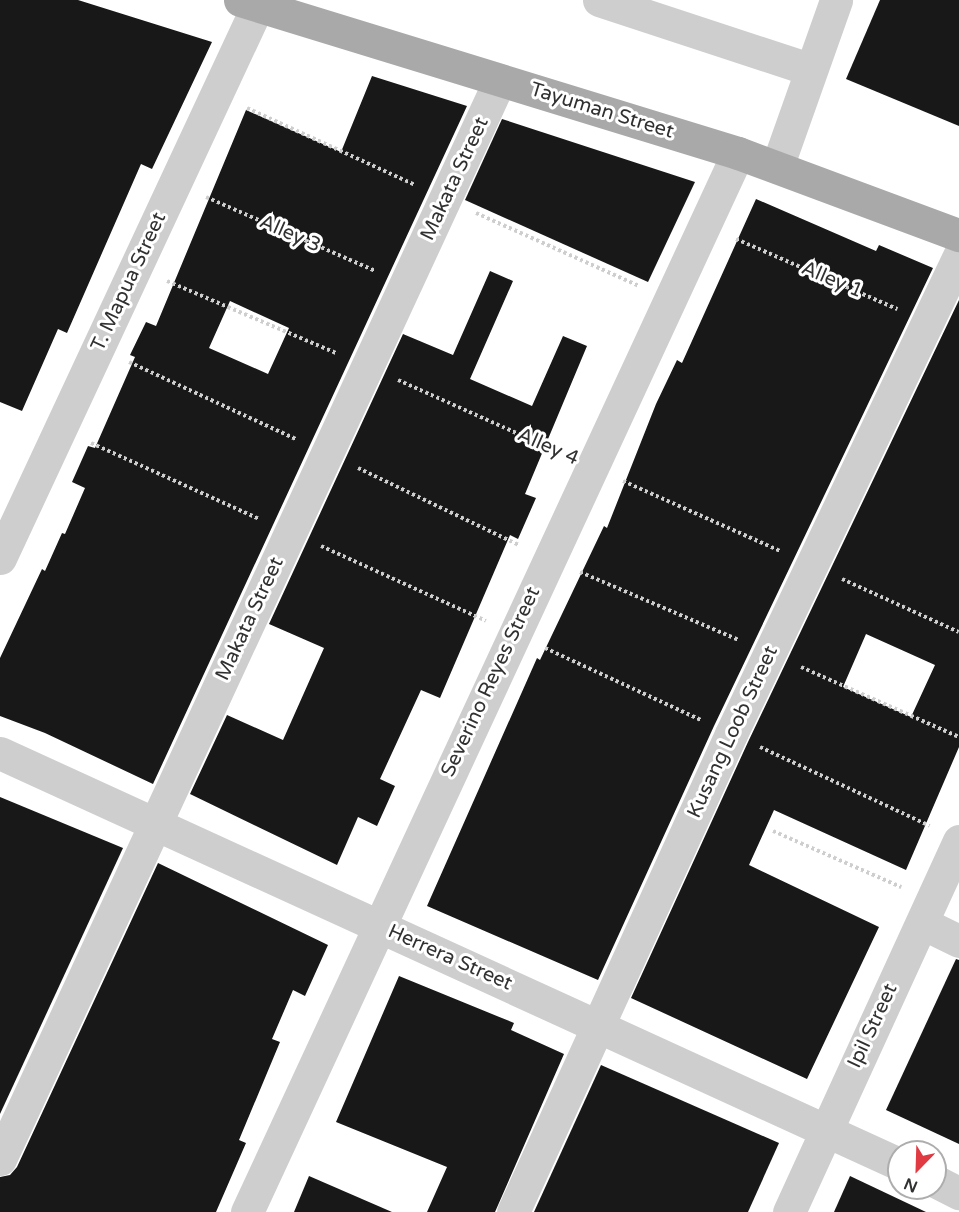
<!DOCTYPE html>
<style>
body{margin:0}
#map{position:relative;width:959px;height:1212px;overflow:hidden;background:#fff;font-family:"Varela Round",sans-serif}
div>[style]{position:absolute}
.building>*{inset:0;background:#181818}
.path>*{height:4px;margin-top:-2px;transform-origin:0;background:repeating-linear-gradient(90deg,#cecece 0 3px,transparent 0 6px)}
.minor>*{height:33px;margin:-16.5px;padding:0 16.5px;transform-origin:16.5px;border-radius:16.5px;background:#cecece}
.major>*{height:33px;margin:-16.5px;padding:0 16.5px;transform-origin:16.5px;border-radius:16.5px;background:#a9a9a9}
span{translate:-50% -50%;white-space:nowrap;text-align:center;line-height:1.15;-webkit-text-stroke:6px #fff;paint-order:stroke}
.street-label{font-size:20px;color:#313131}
.north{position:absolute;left:887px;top:1140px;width:60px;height:60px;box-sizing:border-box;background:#fff;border:2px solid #adadad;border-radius:50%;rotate:203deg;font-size:16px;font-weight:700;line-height:24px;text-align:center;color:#313131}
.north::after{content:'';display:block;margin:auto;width:21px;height:27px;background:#e03b42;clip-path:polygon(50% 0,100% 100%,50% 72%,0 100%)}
</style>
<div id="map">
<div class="building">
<div style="clip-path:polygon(0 0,78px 0,212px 42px,152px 169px,141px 164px,67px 333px,58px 329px,22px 411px,0 402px)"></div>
<div style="clip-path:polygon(880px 0,959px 0,959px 126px,846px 79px)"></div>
<div style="clip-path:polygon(evenodd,372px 76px,467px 106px,153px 784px,45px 733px,0 716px,0 658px,42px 569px,45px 571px,62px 533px,65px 534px,85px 488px,72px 482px,88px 446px,95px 448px,135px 357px,130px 355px,146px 322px,156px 326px,246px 110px,341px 152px,372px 76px,230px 301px,289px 328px,268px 374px,209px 348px,230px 301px)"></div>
<div style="clip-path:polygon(502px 119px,695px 182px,648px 282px,465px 200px)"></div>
<div style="clip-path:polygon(756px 199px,876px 251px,879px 245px,933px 268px,714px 726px,598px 980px,427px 906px,537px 658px,540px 660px,604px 526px,607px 528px,656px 404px,677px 360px,682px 363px)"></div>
<div style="clip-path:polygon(490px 271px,513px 281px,470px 379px,532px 406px,563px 336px,587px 346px,525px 494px,536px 498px,518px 539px,510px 535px,440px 698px,421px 690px,380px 779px,395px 786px,377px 826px,358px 817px,337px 865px,190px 794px,227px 715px,283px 740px,324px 648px,269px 624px,403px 334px,453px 355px)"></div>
<div style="clip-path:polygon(evenodd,959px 300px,959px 747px,906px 870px,774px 810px,749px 865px,879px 927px,807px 1079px,631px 998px,748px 742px,959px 300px,866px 634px,935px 665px,911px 717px,843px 687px,866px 634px)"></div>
<div style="clip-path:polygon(0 797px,123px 848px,0 1114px)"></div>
<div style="clip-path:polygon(158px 863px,328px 945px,305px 996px,293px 990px,272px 1039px,280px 1042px,239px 1140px,246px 1143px,216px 1212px,0 1212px,0 1177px,10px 1175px,17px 1167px)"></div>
<div style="clip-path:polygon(956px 959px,959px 960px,959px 1144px,886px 1110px)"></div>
<div style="clip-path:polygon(399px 976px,514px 1023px,511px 1030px,564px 1054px,495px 1212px,427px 1212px,447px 1167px,336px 1122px)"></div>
<div style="clip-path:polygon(601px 1065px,779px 1143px,748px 1212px,534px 1212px)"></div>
<div style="clip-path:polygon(309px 1176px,392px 1212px,294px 1212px)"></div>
<div style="clip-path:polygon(850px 1176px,926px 1212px,834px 1212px)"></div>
</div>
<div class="path">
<div style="left:247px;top:108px;width:185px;rotate:24.6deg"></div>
<div style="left:206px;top:197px;width:184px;rotate:23.6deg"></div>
<div style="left:476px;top:213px;width:179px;rotate:24.1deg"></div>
<div style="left:736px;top:239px;width:176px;rotate:23.5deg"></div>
<div style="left:167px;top:281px;width:184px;rotate:23.1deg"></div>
<div style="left:129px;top:362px;width:184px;rotate:24.8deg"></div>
<div style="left:398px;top:380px;width:179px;rotate:24.1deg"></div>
<div style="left:91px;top:443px;width:184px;rotate:24.3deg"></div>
<div style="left:358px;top:468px;width:178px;rotate:25.6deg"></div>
<div style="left:623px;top:481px;width:172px;rotate:24deg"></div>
<div style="left:321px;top:546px;width:181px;rotate:24.4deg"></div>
<div style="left:580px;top:572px;width:173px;rotate:23.2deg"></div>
<div style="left:842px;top:579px;width:128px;rotate:24.4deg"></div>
<div style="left:545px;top:648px;width:172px;rotate:24.8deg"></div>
<div style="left:801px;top:667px;width:173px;rotate:23.9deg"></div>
<div style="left:760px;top:747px;width:187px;rotate:24.9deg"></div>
<div style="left:773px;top:831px;width:140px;rotate:23.6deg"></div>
</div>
<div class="minor">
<div style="left:599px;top:0;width:221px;rotate:18.2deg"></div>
<div style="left:777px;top:167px;width:177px;rotate:-70.5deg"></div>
<div style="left:0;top:558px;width:610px;rotate:-64.99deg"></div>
<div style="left:0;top:753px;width:988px;rotate:24.57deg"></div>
<div style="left:922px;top:923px;width:41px;rotate:25.9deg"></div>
<div style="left:0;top:1159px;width:1189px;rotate:-65.14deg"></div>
<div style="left:935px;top:1181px;width:27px;rotate:27deg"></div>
<div style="left:247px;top:1212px;width:1167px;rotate:-65.13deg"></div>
<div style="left:513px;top:1212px;width:525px;rotate:-65.48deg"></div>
<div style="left:731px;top:734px;width:530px;rotate:-64.5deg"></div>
<div style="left:789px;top:1212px;width:408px;rotate:-65.4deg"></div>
</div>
<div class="major">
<div style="left:240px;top:0;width:521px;rotate:17.08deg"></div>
<div style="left:738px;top:153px;width:236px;rotate:20.4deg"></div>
</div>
<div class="street-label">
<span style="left:602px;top:111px;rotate:17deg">Tayuman Street</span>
<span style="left:455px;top:179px;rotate:-65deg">Makata Street</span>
<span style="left:290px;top:234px;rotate:24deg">Alley 3</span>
<span style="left:832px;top:280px;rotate:23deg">Alley 1</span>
<span style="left:129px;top:282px;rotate:-65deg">T. Mapua Street</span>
<span style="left:548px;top:447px;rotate:24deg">Alley 4</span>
<span style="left:250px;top:619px;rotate:-65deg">Makata Street</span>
<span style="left:491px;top:682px;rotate:-65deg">Severino Reyes Street</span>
<span style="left:733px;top:732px;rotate:-65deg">Kusang Loob Street</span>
<span style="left:450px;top:958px;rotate:24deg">Herrera Street</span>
<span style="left:873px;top:1026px;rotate:-65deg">Ipil Street</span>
</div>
<div class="north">N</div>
</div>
